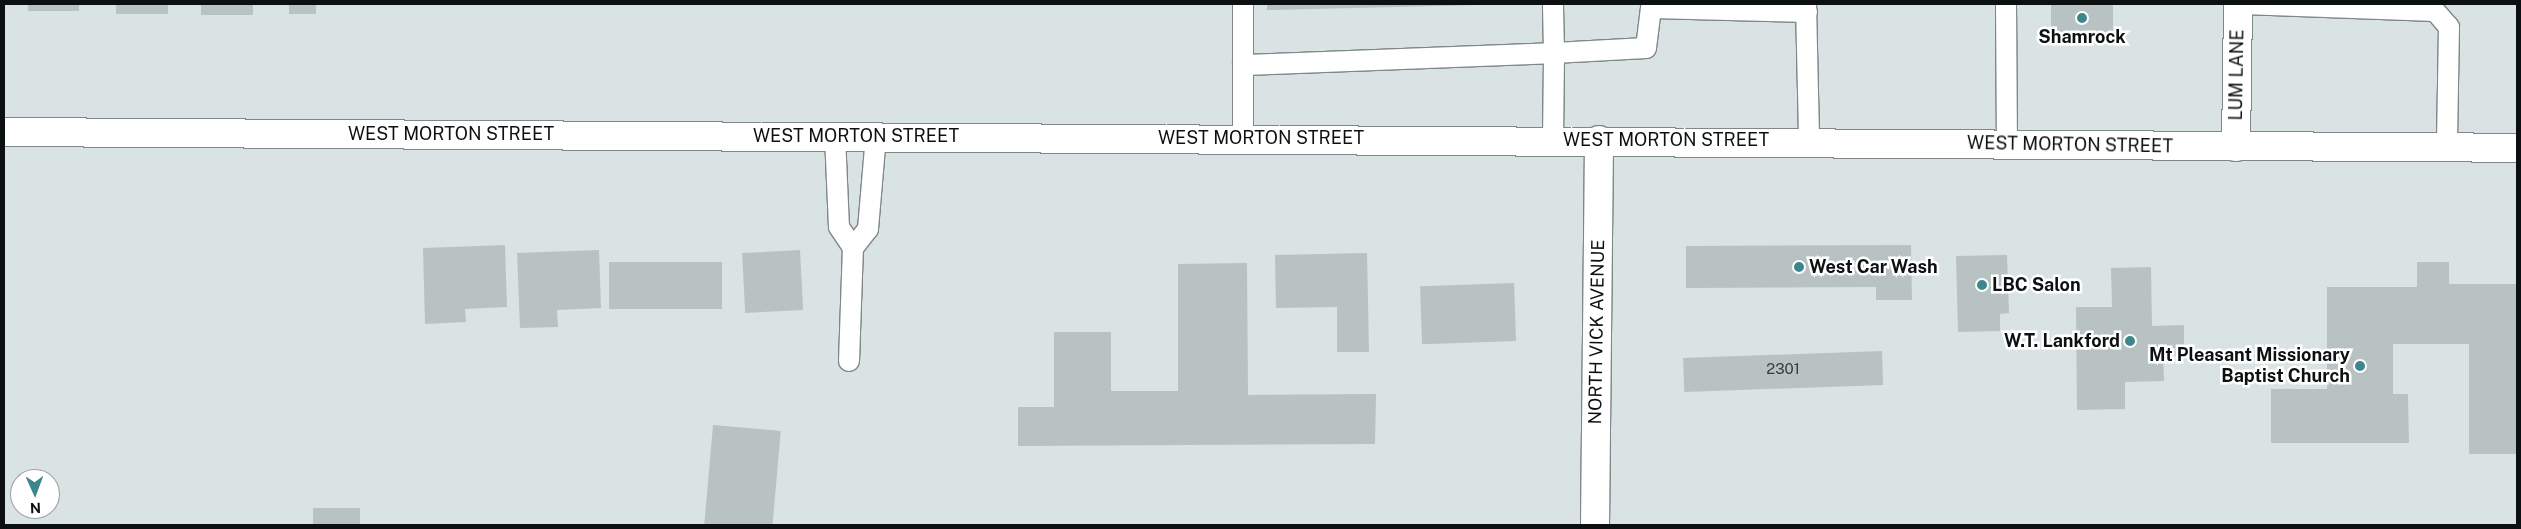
<!DOCTYPE html>
<style>
body{margin:0}
#map{position:relative;width:2521px;height:529px;overflow:hidden;background:#d9e3e3;font-family:"Public Sans",sans-serif}
div>[style]{position:absolute}
.building>*{inset:0;background:#b9c2c2;transform-origin:0 0}
.roads{filter:drop-shadow(1px 0 #7f8788) drop-shadow(-1px 0 #7f8788) drop-shadow(0 1px #7f8788) drop-shadow(0 -1px #7f8788)}
.service>*{height:20px;margin:-10px;padding:0 10px;transform-origin:10px;border-radius:10px;background:#fff}
.minor>*{height:28px;margin:-14px;padding:0 14px;transform-origin:14px;border-radius:14px;background:#fff}
.secondary>*{height:28px;margin:-14px;padding:0 14px;transform-origin:14px;border-radius:14px;background:#fff}
.dots>*{width:14px;height:14px;translate:-50% -50%;box-sizing:border-box;border:2px solid #fff;border-radius:50%}
span{translate:-50% -50%;white-space:nowrap;text-align:center;line-height:1.15;-webkit-text-stroke:5px #fff;paint-order:stroke}
.number-label{font-size:15px;color:#383c3d}
.number-label span{-webkit-text-stroke-width:0}
.poi-label{font-size:18px;color:#0d1011;font-weight:700}
.left{translate:0 -50%;text-align:left}
.right{translate:-100% -50%;text-align:right}
.street-label{font-size:18px;color:#0d1011}
.frame{position:absolute;inset:0;border:5px solid #0d1011;pointer-events:none}
.north{position:absolute;left:10px;top:469px;width:50px;height:50px;box-sizing:border-box;background:#fff;border:1px solid #9e9fa0;border-radius:50%;rotate:178deg;font-size:14px;font-weight:700;line-height:20px;text-align:center;color:#0d1011}
.north::after{content:'';display:block;margin:auto;width:18px;height:22px;background:#3e868d;clip-path:polygon(50% 0,100% 100%,50% 72%,0 100%)}
</style>
<div id="map">
<div class="building">
<div style="left:28px;top:4px;width:51px;height:7px"></div>
<div style="left:116px;top:4px;width:52px;height:10px"></div>
<div style="left:201px;top:4px;width:52px;height:11px"></div>
<div style="left:289px;top:4px;width:27px;height:10px"></div>
<div style="clip-path:polygon(1267px 4px,1480px 4px,1480px 5px,1267px 10px)"></div>
<div style="left:2051px;top:4px;width:62px;height:28px"></div>
<div style="clip-path:polygon(505px 245px,507px 307px,465px 309px,466px 322px,425px 324px,423px 248px)"></div>
<div style="clip-path:polygon(1911px 245px,1912px 300px,1876px 300px,1876px 287px,1686px 288px,1686px 246px)"></div>
<div style="clip-path:polygon(599px 250px,601px 308px,557px 310px,558px 327px,520px 328px,517px 253px)"></div>
<div style="left:800px;top:250px;width:60px;height:58px;rotate:87deg"></div>
<div style="clip-path:polygon(1367px 253px,1369px 352px,1337px 352px,1337px 307px,1276px 308px,1275px 255px)"></div>
<div style="clip-path:polygon(2007px 255px,2009px 313px,2000px 314px,2000px 331px,1958px 332px,1956px 256px)"></div>
<div style="left:722px;top:262px;width:47px;height:113px;rotate:90deg"></div>
<div style="clip-path:polygon(2417px 262px,2449px 262px,2449px 284px,2517px 284px,2517px 454px,2469px 454px,2469px 344px,2393px 344px,2393px 394px,2408px 394px,2409px 443px,2271px 443px,2271px 389px,2327px 389px,2327px 287px,2417px 287px)"></div>
<div style="clip-path:polygon(1247px 263px,1248px 395px,1376px 394px,1375px 444px,1018px 446px,1018px 407px,1054px 407px,1054px 332px,1111px 332px,1111px 391px,1178px 391px,1178px 264px)"></div>
<div style="clip-path:polygon(2151px 267px,2152px 326px,2184px 325px,2184px 356px,2163px 356px,2164px 381px,2125px 382px,2125px 409px,2077px 410px,2076px 307px,2112px 307px,2111px 268px)"></div>
<div style="left:1514px;top:283px;width:58px;height:94px;rotate:88deg"></div>
<div style="left:1882px;top:351px;width:34px;height:199px;rotate:88deg"></div>
<div style="left:713px;top:425px;width:68px;height:100px;rotate:5deg"></div>
<div style="left:360px;top:508px;width:17px;height:47px;rotate:90deg"></div>
</div>
<div class="roads">
<div class="service">
<div style="left:1243px;top:4px;width:134px;rotate:90deg"></div>
<div style="left:1806px;top:4px;width:137px;rotate:88.7deg"></div>
<div style="left:2006px;top:4px;width:140px;rotate:89.6deg"></div>
<div style="left:2243px;top:4px;width:192px;rotate:2.1deg"></div>
<div style="left:2435px;top:11px;width:21px;rotate:49deg"></div>
<div style="left:2449px;top:27px;width:120px;rotate:91deg"></div>
<div style="left:1243px;top:65px;width:311px;rotate:-2.2deg"></div>
<div style="left:1554px;top:53px;width:49px;rotate:-91.2deg"></div>
<div style="left:835px;top:136px;width:91px;rotate:87.5deg"></div>
<div style="left:839px;top:227px;width:25px;rotate:56deg"></div>
<div style="left:853px;top:248px;width:24px;rotate:-52deg"></div>
<div style="left:868px;top:229px;width:93px;rotate:-85.1deg"></div>
<div style="left:1553px;top:139px;width:86px;rotate:-89.3deg"></div>
<div style="left:1554px;top:53px;width:92px;rotate:-3.1deg"></div>
<div style="left:1646px;top:48px;width:40px;rotate:-82.9deg"></div>
<div style="left:1651px;top:8px;width:156px;rotate:1.5deg"></div>
<div style="left:849px;top:361px;width:113px;rotate:-88deg"></div>
</div>
<div class="minor">
<div style="left:2236px;top:147px;width:143px;rotate:-89.2deg"></div>
<div style="left:1595px;top:525px;width:385px;rotate:-89.4deg"></div>
</div>
<div class="secondary">
<div style="left:4px;top:132px;width:2513px;rotate:0.36deg"></div>
</div>
</div>
<div class="dots">
<div style="left:2082px;top:18px;background:#3e868d"></div>
<div style="left:1799px;top:267px;background:#3e868d"></div>
<div style="left:1982px;top:285px;background:#3e868d"></div>
<div style="left:2130px;top:341px;background:#3e868d"></div>
<div style="left:2360px;top:366px;background:#3e868d"></div>
</div>
<div class="number-label">
<span style="left:1783px;top:369px">2301</span>
</div>
<div class="poi-label">
<span style="left:2082px;top:37px">Shamrock</span>
<span class="left" style="left:1809px;top:267px">West Car Wash</span>
<span class="left" style="left:1992px;top:285px">LBC Salon</span>
<span class="right" style="left:2120px;top:341px">W.T. Lankford</span>
<span class="right" style="left:2350px;top:366px">Mt Pleasant Missionary<br>Baptist Church</span>
</div>
<div class="street-label">
<span style="left:2237px;top:75px;rotate:-89deg">LUM LANE</span>
<span style="left:451px;top:134px">WEST MORTON STREET</span>
<span style="left:856px;top:136px">WEST MORTON STREET</span>
<span style="left:1261px;top:138px">WEST MORTON STREET</span>
<span style="left:1666px;top:140px">WEST MORTON STREET</span>
<span style="left:2070px;top:145px;rotate:1deg">WEST MORTON STREET</span>
<span style="left:1597px;top:332px;rotate:-89deg">NORTH VICK AVENUE</span>
</div>
<div class="frame"></div>
<div class="north">N</div>
</div>
